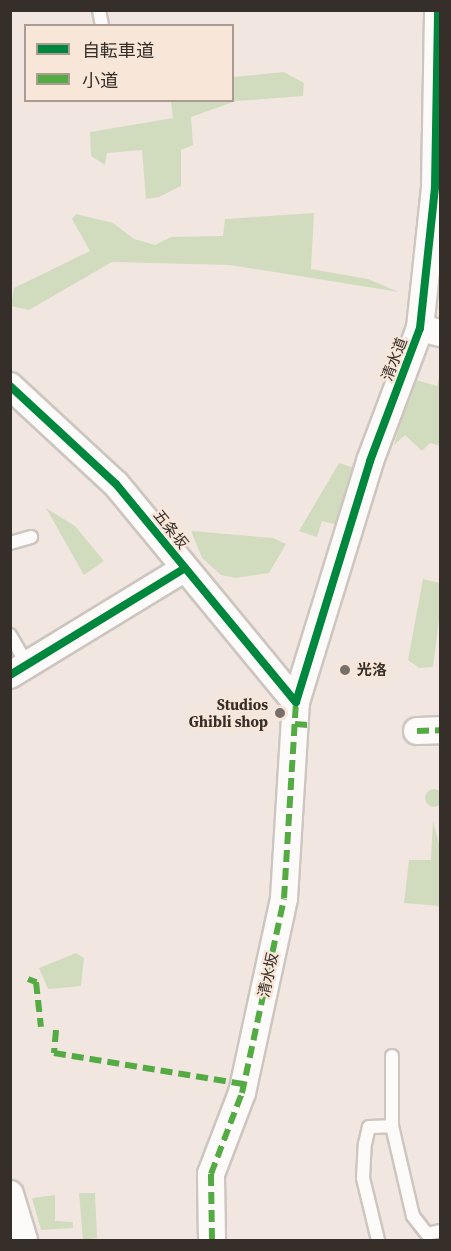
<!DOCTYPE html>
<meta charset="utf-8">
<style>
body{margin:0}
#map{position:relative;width:451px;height:1251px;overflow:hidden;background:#f1e7e0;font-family:"Source Serif 4","Noto Sans JP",serif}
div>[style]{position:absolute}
.green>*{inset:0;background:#d1dcbf}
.round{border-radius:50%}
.roads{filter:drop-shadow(2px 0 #cdc5bf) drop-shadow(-2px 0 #cdc5bf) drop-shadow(0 2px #cdc5bf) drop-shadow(0 -2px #cdc5bf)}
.lane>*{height:12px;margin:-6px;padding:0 6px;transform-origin:6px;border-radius:6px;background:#fdfbfa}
.street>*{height:26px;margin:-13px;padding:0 13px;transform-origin:13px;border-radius:13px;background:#fdfbfa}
.quiet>*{height:6px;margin-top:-3px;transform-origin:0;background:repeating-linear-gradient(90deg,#54ab44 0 12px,transparent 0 18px)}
.cycleway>*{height:8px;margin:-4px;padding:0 4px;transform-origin:4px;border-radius:4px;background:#00873e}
.dots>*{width:16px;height:16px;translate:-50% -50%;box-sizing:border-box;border:3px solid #f8e6d9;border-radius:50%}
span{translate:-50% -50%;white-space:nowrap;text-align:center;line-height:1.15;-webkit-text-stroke:4.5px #f8e6d9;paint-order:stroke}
.street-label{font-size:15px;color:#352e29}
.poi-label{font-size:15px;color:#352e29;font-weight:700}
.left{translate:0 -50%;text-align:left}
.right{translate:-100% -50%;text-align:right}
.frame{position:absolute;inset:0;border:12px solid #352e29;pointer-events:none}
.legend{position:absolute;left:24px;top:24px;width:210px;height:78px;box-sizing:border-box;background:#f8e6d9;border:2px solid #aa9c93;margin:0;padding:8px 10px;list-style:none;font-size:18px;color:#352e29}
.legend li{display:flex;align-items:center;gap:12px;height:30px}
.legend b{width:30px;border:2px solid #aa9c93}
</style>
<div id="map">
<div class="green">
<div style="clip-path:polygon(284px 72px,304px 83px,303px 96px,236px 101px,191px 117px,193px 145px,181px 150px,181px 186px,159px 197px,146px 199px,142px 150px,107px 153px,105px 165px,91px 156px,90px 132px,173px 118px,171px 101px,232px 100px,233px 77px)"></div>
<div style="clip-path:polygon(314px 213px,311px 269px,368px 279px,399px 292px,230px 265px,112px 262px,29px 310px,11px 306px,14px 288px,90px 251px,72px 219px,76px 214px,113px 223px,134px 239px,155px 245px,171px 237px,223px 236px,225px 219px)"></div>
<div style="clip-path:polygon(440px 374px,440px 446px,430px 443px,422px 451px,405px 435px,394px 445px,413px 379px,437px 386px)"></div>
<div style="clip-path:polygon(339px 463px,354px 468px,338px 525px,322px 521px,317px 537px,299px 531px)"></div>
<div style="clip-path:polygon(46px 508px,75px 526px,104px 561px,84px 575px)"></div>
<div style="clip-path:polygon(191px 531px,273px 538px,286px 544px,269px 573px,236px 578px,221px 575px,202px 558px)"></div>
<div style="clip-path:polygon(423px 579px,440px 583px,440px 611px,433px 667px,419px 668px,408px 660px)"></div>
<div class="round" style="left:425px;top:789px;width:18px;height:18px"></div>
<div style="clip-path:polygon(433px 821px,440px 848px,440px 906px,404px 903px,409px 860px,431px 860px)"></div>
<div style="clip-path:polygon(76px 953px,84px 958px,81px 986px,48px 989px,39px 968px)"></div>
<div style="clip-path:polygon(79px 1193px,95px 1193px,97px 1238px,83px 1240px)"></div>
<div style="clip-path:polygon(55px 1195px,55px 1221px,73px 1222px,73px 1228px,41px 1230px,32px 1198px)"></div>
</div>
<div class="roads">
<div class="lane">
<div style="left:99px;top:10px;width:16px;rotate:79deg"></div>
<div style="left:10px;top:543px;width:22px;rotate:-16deg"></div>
<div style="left:10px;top:635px;width:34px;rotate:60deg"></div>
<div style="left:392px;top:1056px;width:70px;rotate:90deg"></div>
<div style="left:392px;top:1126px;width:92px;rotate:76.9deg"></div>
<div style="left:413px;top:1216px;width:23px;rotate:52deg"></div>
<div style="left:427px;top:1234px;width:13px;rotate:-13deg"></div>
<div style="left:378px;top:1240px;width:64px;rotate:-103.6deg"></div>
<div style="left:363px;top:1178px;width:34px;rotate:-87deg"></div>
<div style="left:365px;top:1144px;width:17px;rotate:-77deg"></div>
<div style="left:369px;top:1127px;width:23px;rotate:-2deg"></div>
</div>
<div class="street">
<div style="left:420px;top:328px;width:21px;rotate:14deg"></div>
<div style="left:10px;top:386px;width:144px;rotate:42.8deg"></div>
<div style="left:116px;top:484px;width:283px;rotate:50.5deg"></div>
<div style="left:10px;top:675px;width:205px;rotate:-31.4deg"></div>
<div style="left:417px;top:731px;width:23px;rotate:-2deg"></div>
<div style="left:10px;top:1194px;width:48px;rotate:73.1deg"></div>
<div style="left:212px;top:1240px;width:66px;rotate:-90.9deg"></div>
<div style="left:211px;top:1174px;width:87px;rotate:-69.1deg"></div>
<div style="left:242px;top:1093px;width:199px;rotate:-77.8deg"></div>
<div style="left:284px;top:898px;width:196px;rotate:-86.5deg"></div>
<div style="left:296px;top:702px;width:252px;rotate:-72.9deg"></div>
<div style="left:370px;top:461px;width:142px;rotate:-69.4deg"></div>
<div style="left:420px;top:328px;width:142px;rotate:-83.9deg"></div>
<div style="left:435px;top:187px;width:177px;rotate:-89deg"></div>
</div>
</div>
<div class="quiet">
<div style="left:295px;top:724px;width:13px;rotate:4deg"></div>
<div style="left:417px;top:731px;width:23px;rotate:-2deg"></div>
<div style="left:28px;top:979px;width:9px;rotate:21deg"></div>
<div style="left:36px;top:982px;width:45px;rotate:83.7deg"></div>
<div style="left:56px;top:1030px;width:23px;rotate:95deg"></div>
<div style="left:54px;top:1053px;width:193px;rotate:9.3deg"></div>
<div style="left:212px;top:1240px;width:66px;rotate:-90.9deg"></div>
<div style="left:211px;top:1174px;width:87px;rotate:-69.1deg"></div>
<div style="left:242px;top:1093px;width:199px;rotate:-77.8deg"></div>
<div style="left:284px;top:898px;width:196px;rotate:-86.5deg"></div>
</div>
<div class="cycleway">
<div style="left:10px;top:386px;width:144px;rotate:42.8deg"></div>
<div style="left:116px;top:484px;width:283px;rotate:50.5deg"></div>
<div style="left:10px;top:675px;width:205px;rotate:-31.4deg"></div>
<div style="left:296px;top:702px;width:252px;rotate:-72.9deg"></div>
<div style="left:370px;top:461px;width:142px;rotate:-69.4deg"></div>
<div style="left:420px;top:328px;width:142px;rotate:-83.9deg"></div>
<div style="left:435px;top:187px;width:177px;rotate:-89deg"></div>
</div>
<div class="dots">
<div style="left:345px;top:670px;background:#776f69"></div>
<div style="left:280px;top:713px;background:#776f69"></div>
</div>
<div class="street-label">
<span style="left:394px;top:359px;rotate:-69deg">清水道</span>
<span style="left:171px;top:529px;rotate:51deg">五条坂</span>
<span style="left:268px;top:975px;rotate:-78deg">清水坂</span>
</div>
<div class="poi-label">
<span class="left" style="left:357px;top:670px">光洛</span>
<span class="right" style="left:268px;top:713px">Studios<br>Ghibli shop</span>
</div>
<div class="frame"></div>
<ul class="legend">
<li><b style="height:8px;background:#00873e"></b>自転車道</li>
<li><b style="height:8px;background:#54ab44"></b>小道</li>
</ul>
</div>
